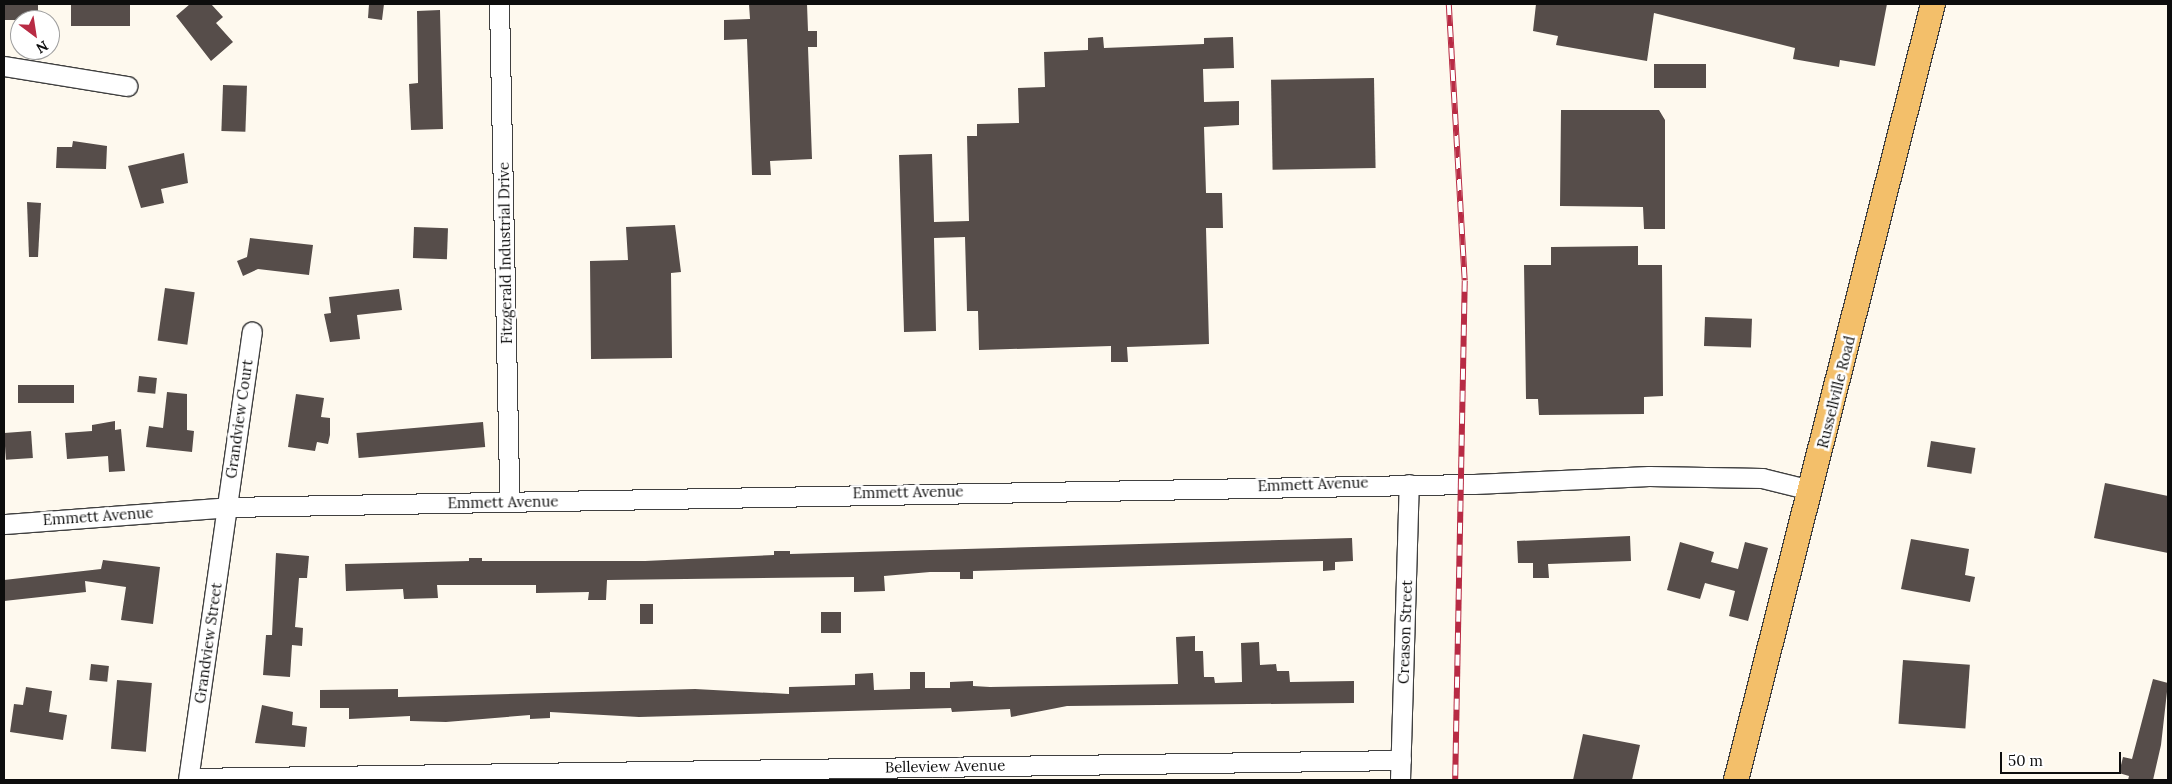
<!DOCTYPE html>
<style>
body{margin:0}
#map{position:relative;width:2172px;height:784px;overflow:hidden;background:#fef9ee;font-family:Lora,serif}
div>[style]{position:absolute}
.building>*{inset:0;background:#564d4a;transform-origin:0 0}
.roads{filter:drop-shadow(1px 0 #404040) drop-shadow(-1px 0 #404040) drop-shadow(0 1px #404040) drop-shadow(0 -1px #404040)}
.minor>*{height:19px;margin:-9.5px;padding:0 9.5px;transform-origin:9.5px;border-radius:9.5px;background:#fff}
.major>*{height:24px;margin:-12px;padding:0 12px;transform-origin:12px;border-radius:12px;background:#f3bf6a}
.rail>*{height:5.5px;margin-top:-2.75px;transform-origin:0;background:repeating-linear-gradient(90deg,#fff 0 11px,#b82b44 0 22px);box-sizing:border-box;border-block:1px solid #b82b44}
span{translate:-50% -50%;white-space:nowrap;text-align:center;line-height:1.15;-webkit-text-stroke:5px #fff;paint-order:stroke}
.street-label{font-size:15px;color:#0d0d0d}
.frame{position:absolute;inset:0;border:5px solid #0d0d0d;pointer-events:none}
.north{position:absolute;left:10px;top:10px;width:50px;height:50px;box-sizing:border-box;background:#fff;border:1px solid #9e9e9e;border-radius:50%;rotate:149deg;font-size:14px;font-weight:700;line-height:20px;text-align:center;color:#0d0d0d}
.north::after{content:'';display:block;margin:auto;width:18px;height:22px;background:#b82b44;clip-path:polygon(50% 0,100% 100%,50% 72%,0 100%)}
.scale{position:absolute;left:2000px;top:752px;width:121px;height:22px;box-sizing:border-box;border:2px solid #0d0d0d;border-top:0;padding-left:6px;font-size:15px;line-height:18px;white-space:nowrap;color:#0d0d0d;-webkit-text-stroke:4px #fff;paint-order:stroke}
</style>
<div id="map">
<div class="building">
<div style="left:4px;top:4px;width:34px;height:16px"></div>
<div style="left:71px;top:4px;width:59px;height:22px"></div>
<div style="clip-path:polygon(190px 4px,211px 4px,223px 17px,216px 23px,233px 42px,211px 61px,176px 16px)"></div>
<div style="clip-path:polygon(369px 4px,384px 4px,382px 20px,368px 18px)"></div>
<div style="clip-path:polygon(749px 4px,807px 4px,808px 31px,817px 31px,817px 47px,808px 47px,812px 159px,770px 161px,771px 175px,752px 175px,747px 39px,724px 40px,724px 20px,750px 19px)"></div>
<div style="clip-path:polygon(1536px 4px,1887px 4px,1875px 66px,1840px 60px,1839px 67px,1793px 59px,1795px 48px,1654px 13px,1647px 61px,1556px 45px,1558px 36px,1533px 31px)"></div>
<div style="clip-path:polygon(440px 10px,443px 129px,411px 130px,409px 84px,418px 83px,417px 11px)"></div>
<div style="clip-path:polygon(1103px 37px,1104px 48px,1204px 44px,1204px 38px,1233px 37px,1234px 68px,1203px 69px,1204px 102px,1239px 101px,1239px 125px,1204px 127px,1206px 193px,1222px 193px,1223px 228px,1206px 228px,1209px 344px,1127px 347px,1128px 362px,1111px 362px,1111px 346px,979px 350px,978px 311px,967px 311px,965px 237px,934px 238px,936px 331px,904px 332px,899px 155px,932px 154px,934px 222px,969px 221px,967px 136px,977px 136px,977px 124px,1019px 123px,1018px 88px,1045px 87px,1044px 52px,1088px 50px,1088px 38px)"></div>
<div style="left:1706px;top:64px;width:24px;height:52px;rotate:90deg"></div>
<div style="left:1374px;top:78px;width:90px;height:103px;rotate:89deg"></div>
<div style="left:223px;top:85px;width:24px;height:46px;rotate:2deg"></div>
<div style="clip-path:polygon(1561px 110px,1659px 110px,1665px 120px,1665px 229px,1644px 229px,1643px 207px,1560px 206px)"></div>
<div style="clip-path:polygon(73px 141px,107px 146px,106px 169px,56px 168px,57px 147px,72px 147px)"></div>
<div style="clip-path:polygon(184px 153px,188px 183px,161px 189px,164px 203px,141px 208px,128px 166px)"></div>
<div style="clip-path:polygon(27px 202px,41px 203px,38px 257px,29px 257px)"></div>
<div style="clip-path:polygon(675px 225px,681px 272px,671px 273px,672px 358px,591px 359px,590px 261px,628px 260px,626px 227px)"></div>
<div style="left:414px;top:227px;width:34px;height:31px;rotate:2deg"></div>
<div style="clip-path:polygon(250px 238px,313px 245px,309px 275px,258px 269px,243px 276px,237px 261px,247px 257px)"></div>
<div style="clip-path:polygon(1638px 246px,1638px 265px,1662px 265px,1663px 396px,1644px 397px,1644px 414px,1539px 415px,1538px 399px,1526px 399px,1524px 265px,1551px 265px,1551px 247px)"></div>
<div style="left:165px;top:288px;width:30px;height:53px;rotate:8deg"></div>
<div style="clip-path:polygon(399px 289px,402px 310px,357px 315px,360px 339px,330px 342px,324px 314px,331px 313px,329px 297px)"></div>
<div style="left:1705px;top:317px;width:47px;height:29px;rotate:2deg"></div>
<div style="left:139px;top:376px;width:18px;height:16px;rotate:6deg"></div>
<div style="left:74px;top:385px;width:18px;height:56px;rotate:90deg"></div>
<div style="clip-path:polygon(167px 392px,187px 394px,187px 430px,194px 431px,192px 452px,146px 447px,149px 426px,163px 428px)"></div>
<div style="clip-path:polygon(296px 394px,324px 398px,321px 417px,330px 418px,330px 435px,328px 444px,317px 442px,315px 451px,288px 447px)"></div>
<div style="clip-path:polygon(115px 421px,115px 430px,121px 429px,125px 471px,109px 472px,108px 456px,67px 459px,65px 433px,92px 431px,92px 425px)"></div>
<div style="left:483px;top:422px;width:25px;height:127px;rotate:85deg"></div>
<div style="left:31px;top:431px;width:27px;height:27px;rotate:86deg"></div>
<div style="left:1931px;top:441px;width:45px;height:26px;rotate:9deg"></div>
<div style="clip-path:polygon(2105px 483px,2168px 496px,2168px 553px,2094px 538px)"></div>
<div style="clip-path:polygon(1630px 536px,1631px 561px,1548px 564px,1549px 578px,1533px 578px,1533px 563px,1518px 563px,1517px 541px)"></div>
<div style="clip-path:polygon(1352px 538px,1353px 561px,1335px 562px,1335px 570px,1323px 571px,1323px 561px,973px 571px,973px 579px,960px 579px,960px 572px,930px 572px,884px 576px,885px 591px,854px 592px,854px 577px,607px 580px,606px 600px,588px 600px,589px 592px,536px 593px,536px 585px,437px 585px,438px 598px,404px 599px,403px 589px,346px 591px,345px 564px,469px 561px,469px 558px,482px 558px,482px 561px,645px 561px,774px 555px,774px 551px,790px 551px,790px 554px)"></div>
<div style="clip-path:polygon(1911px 539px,1969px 549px,1965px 575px,1975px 577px,1970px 602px,1901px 589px)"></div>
<div style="clip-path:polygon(1680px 542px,1714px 552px,1711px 562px,1738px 569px,1745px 542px,1768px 548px,1748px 621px,1729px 616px,1735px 591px,1705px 583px,1700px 599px,1667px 590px)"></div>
<div style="clip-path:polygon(276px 553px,309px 556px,307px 578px,299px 578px,295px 627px,303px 628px,302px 646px,292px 645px,290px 677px,263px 675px,266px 635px,272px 635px)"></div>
<div style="clip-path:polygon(103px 560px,160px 567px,153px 624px,121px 620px,126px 587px,85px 581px,86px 592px,4px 601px,4px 580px,101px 569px)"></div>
<div style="left:653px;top:604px;width:20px;height:13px;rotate:90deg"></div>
<div style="left:821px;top:612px;width:20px;height:21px"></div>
<div style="clip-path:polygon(1195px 636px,1195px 651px,1203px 651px,1204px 677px,1214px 677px,1215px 683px,1242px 682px,1241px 643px,1259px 642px,1260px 665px,1276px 664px,1277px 671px,1289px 671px,1290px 682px,1354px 681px,1354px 703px,1067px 706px,1011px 717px,1010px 709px,952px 712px,951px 708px,639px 717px,550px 712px,550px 718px,530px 719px,530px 715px,446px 722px,410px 721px,410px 716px,349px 719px,349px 708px,320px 708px,320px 690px,398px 689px,398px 697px,695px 689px,789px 694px,789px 687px,855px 685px,855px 674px,873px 673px,874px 690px,910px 689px,910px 672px,925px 672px,925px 688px,950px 688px,950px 682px,973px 681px,973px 686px,990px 687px,1178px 684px,1176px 637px)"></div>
<div style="left:1903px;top:660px;width:67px;height:64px;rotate:4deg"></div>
<div style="left:91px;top:664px;width:18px;height:16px;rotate:6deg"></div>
<div style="clip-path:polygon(2153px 679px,2168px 683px,2161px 745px,2153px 780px,2128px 780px,2129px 776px,2119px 773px,2123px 757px,2132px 759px)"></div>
<div style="left:117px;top:680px;width:35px;height:69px;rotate:5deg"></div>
<div style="clip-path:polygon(26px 687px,52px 691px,49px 712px,67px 715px,63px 740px,10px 732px,14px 704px,23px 705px)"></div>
<div style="clip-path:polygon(262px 705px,293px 712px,292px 725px,307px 727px,305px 747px,255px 743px)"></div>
<div style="clip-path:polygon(1583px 734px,1640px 745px,1632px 780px,1573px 780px)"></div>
</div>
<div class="roads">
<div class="minor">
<div style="left:499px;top:4px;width:498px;rotate:88.8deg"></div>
<div style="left:4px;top:66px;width:125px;rotate:9.2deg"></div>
<div style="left:4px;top:524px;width:225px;rotate:-4.3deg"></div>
<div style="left:228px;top:507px;width:1246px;rotate:-1.06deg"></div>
<div style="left:1474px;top:484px;width:175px;rotate:-2.6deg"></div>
<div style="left:1649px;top:476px;width:113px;rotate:1deg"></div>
<div style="left:1762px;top:478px;width:50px;rotate:13.8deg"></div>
<div style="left:189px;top:778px;width:1212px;rotate:-0.85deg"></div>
<div style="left:188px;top:780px;width:453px;rotate:-81.9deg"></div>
<div style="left:1400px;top:780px;width:296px;rotate:-88.3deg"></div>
</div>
<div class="major">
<div style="left:1736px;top:780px;width:801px;rotate:-75.76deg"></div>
</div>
</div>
<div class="rail">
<div style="left:1449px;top:4px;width:277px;rotate:86.7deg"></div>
<div style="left:1465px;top:281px;width:499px;rotate:91.1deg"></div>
</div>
<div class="street-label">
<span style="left:505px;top:253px;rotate:-91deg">Fitzgerald Industrial Drive</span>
<span style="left:1836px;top:392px;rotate:-76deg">Russellville Road</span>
<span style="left:239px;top:419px;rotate:-82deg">Grandview Court</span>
<span style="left:1313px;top:484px;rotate:-2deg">Emmett Avenue</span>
<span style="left:908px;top:492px;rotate:-1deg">Emmett Avenue</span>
<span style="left:503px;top:502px;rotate:-1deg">Emmett Avenue</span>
<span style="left:98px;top:516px;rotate:-4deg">Emmett Avenue</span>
<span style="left:1405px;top:632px;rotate:-88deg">Creason Street</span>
<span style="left:208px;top:643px;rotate:-82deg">Grandview Street</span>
<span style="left:945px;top:766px;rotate:-1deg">Belleview Avenue</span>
</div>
<div class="frame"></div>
<div class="north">N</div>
<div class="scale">50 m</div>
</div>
